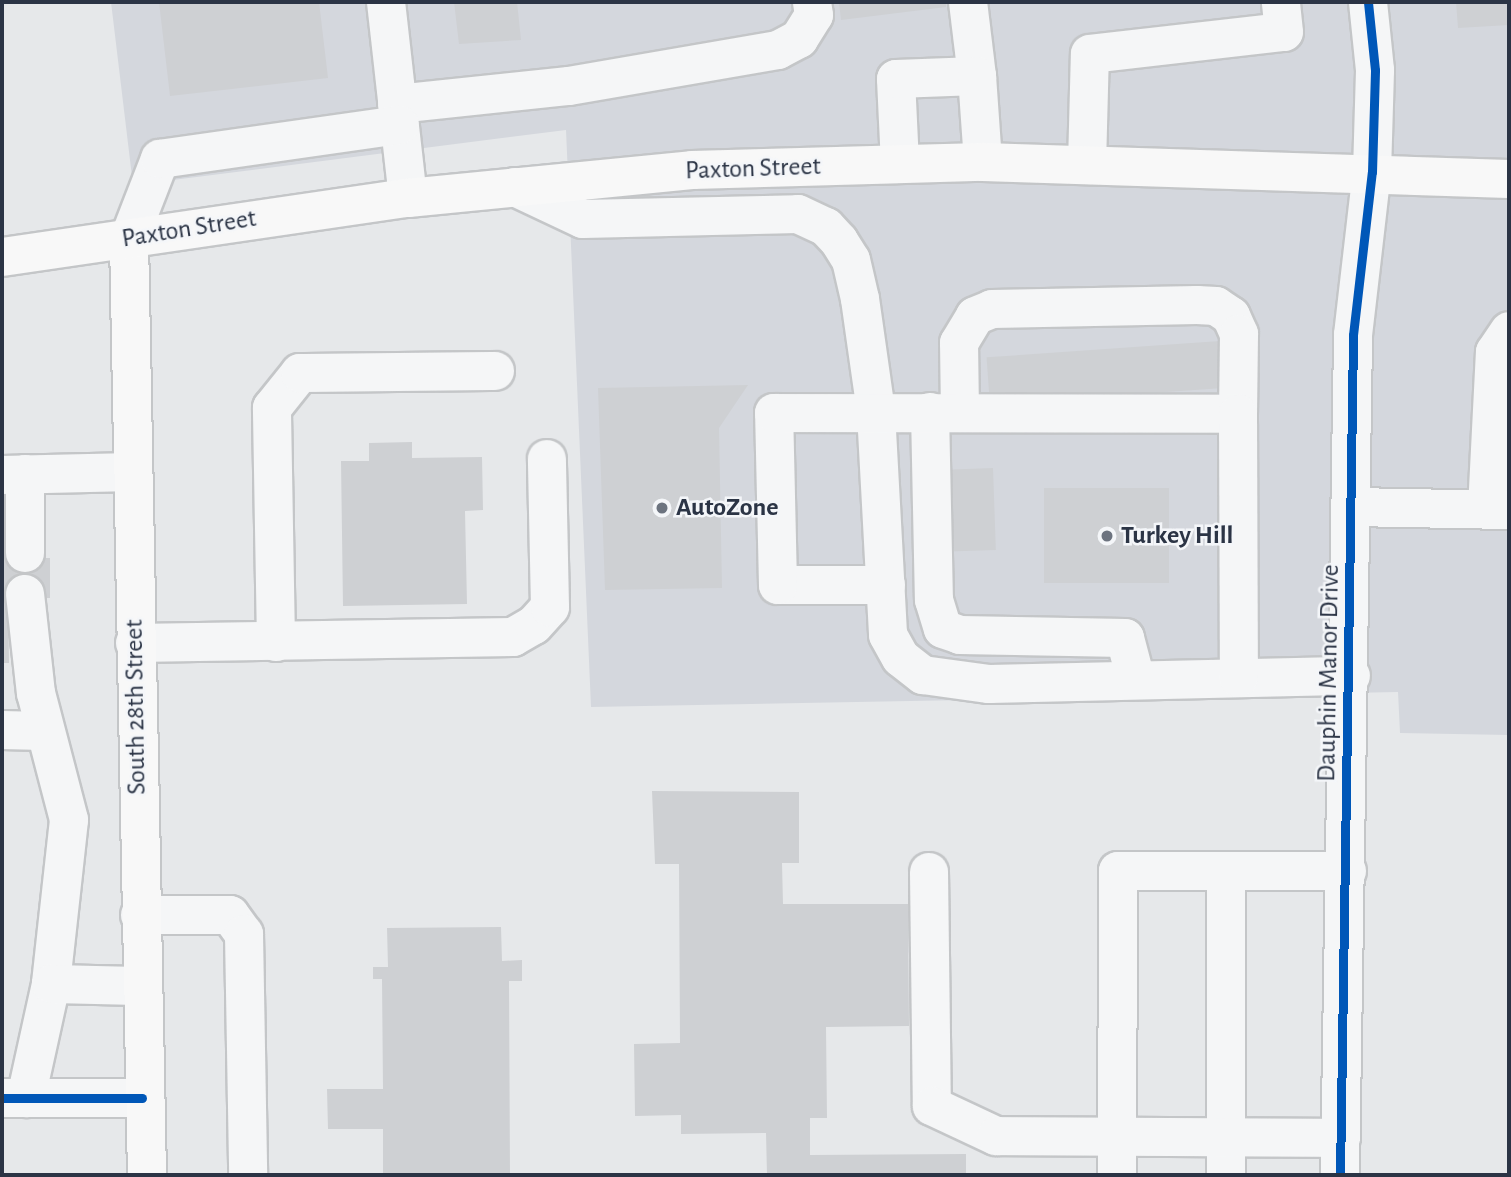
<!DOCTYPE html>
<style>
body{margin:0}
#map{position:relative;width:1511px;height:1177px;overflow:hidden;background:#e6e8ea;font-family:"Alegreya Sans",sans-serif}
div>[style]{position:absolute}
.built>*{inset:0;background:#d4d7dd}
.building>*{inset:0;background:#ced0d3;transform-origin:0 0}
.roads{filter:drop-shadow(2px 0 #c4c6c8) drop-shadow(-2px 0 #c4c6c8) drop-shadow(0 2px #c4c6c8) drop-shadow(0 -2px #c4c6c8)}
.minor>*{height:38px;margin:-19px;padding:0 19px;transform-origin:19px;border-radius:19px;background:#f5f6f7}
.major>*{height:38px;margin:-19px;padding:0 19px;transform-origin:19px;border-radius:19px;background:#f8f8f8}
.cycleway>*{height:9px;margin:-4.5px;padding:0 4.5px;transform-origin:4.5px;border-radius:4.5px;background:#0057b8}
.dots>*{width:19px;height:19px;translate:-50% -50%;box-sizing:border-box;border:4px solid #f4f6f9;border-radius:50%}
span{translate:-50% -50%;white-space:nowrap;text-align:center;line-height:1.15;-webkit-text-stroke:5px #f4f6f9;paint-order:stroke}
.street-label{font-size:26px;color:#2b3445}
.poi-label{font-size:26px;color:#2b3445;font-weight:700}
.left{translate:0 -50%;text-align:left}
.frame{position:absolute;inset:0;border:4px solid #2b3445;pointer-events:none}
</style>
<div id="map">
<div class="built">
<div style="clip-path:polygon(111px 2px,1509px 2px,1509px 735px,1400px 733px,1398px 692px,591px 707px,566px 130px,133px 185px)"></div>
</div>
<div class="building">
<div style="clip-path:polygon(159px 2px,319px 2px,328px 78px,170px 96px)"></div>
<div style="clip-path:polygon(454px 2px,517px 2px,521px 40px,459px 44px)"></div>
<div style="clip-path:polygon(839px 2px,946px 2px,946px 7px,841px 20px)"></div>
<div style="clip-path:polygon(1456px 2px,1509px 2px,1509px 25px,1458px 28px)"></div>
<div style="left:1220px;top:341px;width:47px;height:234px;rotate:86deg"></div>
<div style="clip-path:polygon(748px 385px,719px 428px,722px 588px,605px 590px,598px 388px)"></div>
<div style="clip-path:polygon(412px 442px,412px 458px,482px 457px,483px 510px,465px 511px,467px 604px,343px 606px,341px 461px,369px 461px,369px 443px)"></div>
<div style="left:993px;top:468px;width:82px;height:47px;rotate:88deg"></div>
<div style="left:1044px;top:488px;width:125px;height:95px"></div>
<div style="clip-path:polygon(2px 533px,5px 558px,50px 558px,50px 598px,8px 598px,9px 663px,2px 663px)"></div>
<div style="clip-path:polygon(652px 791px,799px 792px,799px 863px,782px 863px,783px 904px,908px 904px,909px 1026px,826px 1027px,827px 1118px,810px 1118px,810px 1155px,966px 1154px,966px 1175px,767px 1175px,766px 1133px,681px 1134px,681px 1115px,635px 1116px,634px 1044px,680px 1043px,679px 864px,655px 864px)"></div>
<div style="clip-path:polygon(501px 927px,502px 961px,522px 960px,522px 981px,509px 981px,510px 1175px,383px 1175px,383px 1129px,328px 1129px,327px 1089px,383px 1089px,382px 979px,373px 979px,373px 967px,388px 967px,387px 928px)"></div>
</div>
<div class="roads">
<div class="minor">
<div style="left:386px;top:2px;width:197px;rotate:83.6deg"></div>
<div style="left:968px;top:2px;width:75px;rotate:83.1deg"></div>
<div style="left:397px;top:104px;width:173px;rotate:-6deg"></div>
<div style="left:569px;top:86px;width:212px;rotate:-9.8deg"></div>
<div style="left:778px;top:50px;width:24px;rotate:-28deg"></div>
<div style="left:799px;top:39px;width:28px;rotate:-58deg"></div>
<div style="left:814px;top:15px;width:13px;rotate:-99deg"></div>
<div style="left:900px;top:164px;width:85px;rotate:-92.7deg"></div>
<div style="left:896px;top:79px;width:81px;rotate:-2.1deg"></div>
<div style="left:977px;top:76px;width:86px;rotate:86deg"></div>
<div style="left:1087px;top:165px;width:111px;rotate:-88.5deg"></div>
<div style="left:1090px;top:54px;width:195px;rotate:-6.5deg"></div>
<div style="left:1284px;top:32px;width:30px;rotate:-96deg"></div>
<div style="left:515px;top:187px;width:75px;rotate:25.2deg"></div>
<div style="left:583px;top:219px;width:215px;rotate:-1.3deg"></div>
<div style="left:798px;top:214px;width:31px;rotate:25deg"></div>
<div style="left:826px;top:227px;width:19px;rotate:47deg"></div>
<div style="left:839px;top:241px;width:22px;rotate:58deg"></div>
<div style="left:851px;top:260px;width:40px;rotate:77deg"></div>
<div style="left:860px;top:299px;width:114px;rotate:81.9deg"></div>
<div style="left:876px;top:412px;width:223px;rotate:86.9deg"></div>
<div style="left:888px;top:635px;width:26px;rotate:61deg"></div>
<div style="left:901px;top:658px;width:28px;rotate:38deg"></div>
<div style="left:923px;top:675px;width:67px;rotate:7.8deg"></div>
<div style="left:989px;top:684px;width:362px;rotate:-1.3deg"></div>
<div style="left:129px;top:239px;width:86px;rotate:-68.8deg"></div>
<div style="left:160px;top:159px;width:242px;rotate:-8.1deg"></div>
<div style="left:930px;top:412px;width:188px;rotate:88.8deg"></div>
<div style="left:934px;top:600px;width:30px;rotate:73deg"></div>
<div style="left:943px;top:629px;width:18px;rotate:19deg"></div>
<div style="left:960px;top:635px;width:165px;rotate:1deg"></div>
<div style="left:1125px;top:638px;width:43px;rotate:75.3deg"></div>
<div style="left:960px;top:413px;width:70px;rotate:-90.8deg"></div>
<div style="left:959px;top:343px;width:31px;rotate:-59deg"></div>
<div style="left:975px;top:316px;width:18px;rotate:-22deg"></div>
<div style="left:992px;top:309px;width:205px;rotate:-1.1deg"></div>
<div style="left:1197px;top:305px;width:19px;rotate:3deg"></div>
<div style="left:1216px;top:306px;width:18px;rotate:34deg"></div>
<div style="left:1231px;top:316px;width:20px;rotate:66deg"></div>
<div style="left:1239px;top:334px;width:80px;rotate:90.7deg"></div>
<div style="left:25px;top:474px;width:79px;rotate:90deg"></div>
<div style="left:2px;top:475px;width:131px;rotate:-1.3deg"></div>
<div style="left:1352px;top:507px;width:157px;rotate:1.1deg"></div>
<div style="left:1487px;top:509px;width:157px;rotate:-87.1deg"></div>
<div style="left:1495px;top:352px;width:25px;rotate:-56deg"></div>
<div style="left:886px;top:585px;width:108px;rotate:180deg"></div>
<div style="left:778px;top:585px;width:172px;rotate:-91.3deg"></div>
<div style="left:774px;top:413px;width:464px;rotate:0.1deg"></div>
<div style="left:1238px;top:414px;width:264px;rotate:89.8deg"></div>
<div style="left:25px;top:594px;width:100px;rotate:83.7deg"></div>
<div style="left:36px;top:693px;width:131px;rotate:75.4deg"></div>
<div style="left:69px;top:820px;width:165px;rotate:96.3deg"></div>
<div style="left:51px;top:984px;width:117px;rotate:102.4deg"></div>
<div style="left:276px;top:642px;width:234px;rotate:-91deg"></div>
<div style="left:272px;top:408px;width:45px;rotate:-51.3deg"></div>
<div style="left:300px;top:373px;width:195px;rotate:-0.6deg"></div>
<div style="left:135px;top:643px;width:378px;rotate:-0.9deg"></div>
<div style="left:513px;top:637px;width:24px;rotate:-30deg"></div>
<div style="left:534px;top:625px;width:24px;rotate:-48deg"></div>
<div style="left:550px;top:607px;width:148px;rotate:-91.2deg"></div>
<div style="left:2px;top:730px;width:41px;rotate:1.4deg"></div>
<div style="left:1226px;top:871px;width:304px;rotate:90deg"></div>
<div style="left:929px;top:872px;width:234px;rotate:89.3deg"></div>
<div style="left:932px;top:1106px;width:71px;rotate:25.1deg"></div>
<div style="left:996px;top:1136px;width:345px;rotate:0.3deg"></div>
<div style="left:140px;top:915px;width:90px"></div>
<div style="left:230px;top:915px;width:24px;rotate:54deg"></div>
<div style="left:244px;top:934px;width:241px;rotate:89deg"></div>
<div style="left:51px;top:984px;width:89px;rotate:1.3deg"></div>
<div style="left:2px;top:1098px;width:140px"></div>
<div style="left:1117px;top:1175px;width:304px;rotate:-89.8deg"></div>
<div style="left:1118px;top:871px;width:229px"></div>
<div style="left:1340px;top:1175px;width:840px;rotate:-89.11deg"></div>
<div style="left:1353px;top:335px;width:164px;rotate:-83.4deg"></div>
<div style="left:1372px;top:172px;width:102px;rotate:-88.3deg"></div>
<div style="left:1375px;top:70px;width:68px;rotate:-95.9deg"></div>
</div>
<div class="major">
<div style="left:129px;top:239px;width:936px;rotate:88.9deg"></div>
<div style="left:2px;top:257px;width:410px;rotate:-8.3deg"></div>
<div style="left:408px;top:198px;width:285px;rotate:-5.6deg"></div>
<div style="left:692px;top:170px;width:291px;rotate:-1.6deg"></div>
<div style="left:983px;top:162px;width:526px;rotate:1.85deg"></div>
</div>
</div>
<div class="cycleway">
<div style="left:2px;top:1098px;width:140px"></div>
<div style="left:1340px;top:1175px;width:840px;rotate:-89.11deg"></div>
<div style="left:1353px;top:335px;width:164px;rotate:-83.4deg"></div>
<div style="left:1372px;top:172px;width:102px;rotate:-88.3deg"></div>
<div style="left:1375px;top:70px;width:68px;rotate:-95.9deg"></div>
</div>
<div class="dots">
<div style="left:662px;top:508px;background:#6c737f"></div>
<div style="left:1107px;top:536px;background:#6c737f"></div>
</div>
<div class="street-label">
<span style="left:753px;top:169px;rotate:-2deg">Paxton Street</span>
<span style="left:189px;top:229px;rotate:-9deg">Paxton Street</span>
<span style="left:1329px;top:673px;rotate:-89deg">Dauphin Manor Drive</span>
<span style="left:136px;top:707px;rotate:-91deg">South 28th Street</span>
</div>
<div class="poi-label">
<span class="left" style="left:676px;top:508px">AutoZone</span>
<span class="left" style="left:1121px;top:536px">Turkey Hill</span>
</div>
<div class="frame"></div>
</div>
